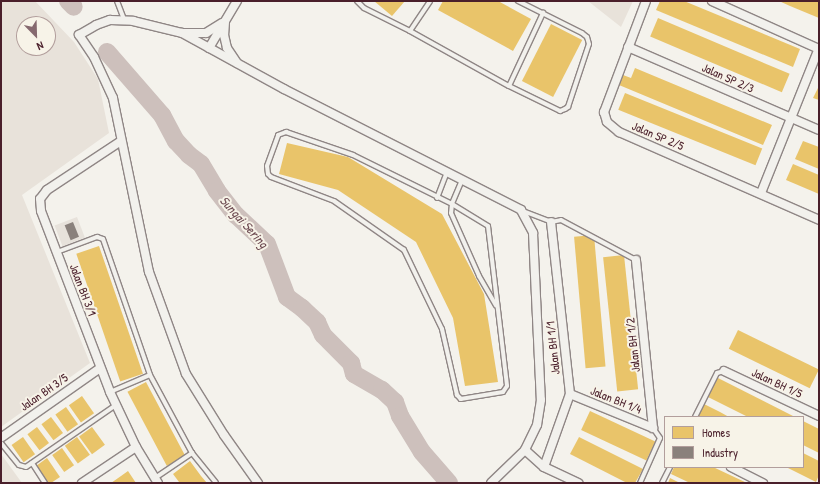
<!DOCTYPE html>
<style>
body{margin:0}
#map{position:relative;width:820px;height:484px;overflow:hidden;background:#f4f2ec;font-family:"Patrick Hand",sans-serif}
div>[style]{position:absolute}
.built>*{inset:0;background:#e7e2db;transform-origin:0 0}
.green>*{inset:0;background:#e8e2da}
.homes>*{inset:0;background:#e9c46a;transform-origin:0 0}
.industry>*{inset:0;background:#8a817c;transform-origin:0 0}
.river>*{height:18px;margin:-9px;padding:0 9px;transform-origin:9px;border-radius:9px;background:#cdc0bc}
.roads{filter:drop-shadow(1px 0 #8f8685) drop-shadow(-1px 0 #8f8685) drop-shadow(0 1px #8f8685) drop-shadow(0 -1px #8f8685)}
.lane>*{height:4px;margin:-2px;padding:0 2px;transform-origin:2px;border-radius:2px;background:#f2f1ed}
.street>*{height:8px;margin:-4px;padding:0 4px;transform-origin:4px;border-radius:4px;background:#f2f1ed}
span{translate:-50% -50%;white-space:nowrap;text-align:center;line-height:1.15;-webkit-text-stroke:4px #f7f3e8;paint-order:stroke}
.street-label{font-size:12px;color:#4a1f2b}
.water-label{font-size:13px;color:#6c4950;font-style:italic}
.frame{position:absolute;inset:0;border:2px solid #4a1f2b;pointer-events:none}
.legend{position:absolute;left:664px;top:416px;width:140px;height:52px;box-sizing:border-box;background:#f7f3e8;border:1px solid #b29e9c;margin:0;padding:5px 7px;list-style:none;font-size:12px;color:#4a1f2b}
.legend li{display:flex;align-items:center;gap:8px;height:20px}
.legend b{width:20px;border:1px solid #b29e9c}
.north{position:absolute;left:16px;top:16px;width:40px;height:40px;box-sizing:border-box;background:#f7f3e8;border:1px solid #b29e9c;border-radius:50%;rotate:157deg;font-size:11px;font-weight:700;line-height:16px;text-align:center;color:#4a1f2b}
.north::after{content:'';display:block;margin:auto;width:14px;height:18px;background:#86696f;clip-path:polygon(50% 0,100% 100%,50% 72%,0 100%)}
</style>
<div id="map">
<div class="built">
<div style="left:77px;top:217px;width:22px;height:24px;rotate:69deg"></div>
</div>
<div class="green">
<div style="clip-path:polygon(evenodd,1px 1px,35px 1px,74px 42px,98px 79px,109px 133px,22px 195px,90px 363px,1px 427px,1px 1px,24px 24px,48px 24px,48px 48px,24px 48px,24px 24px)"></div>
<div style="clip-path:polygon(588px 1px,633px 1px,621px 27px)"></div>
<div style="clip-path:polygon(1px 454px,22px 483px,1px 483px)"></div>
</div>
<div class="homes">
<div style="clip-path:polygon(374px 1px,405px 1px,392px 16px)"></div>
<div style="clip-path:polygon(443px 1px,498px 1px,531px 19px,513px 51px,438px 10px)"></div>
<div style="clip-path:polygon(660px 1px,684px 1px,800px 49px,793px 67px,656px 10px)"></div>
<div style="clip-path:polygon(779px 1px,819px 1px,819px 18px,790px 6px)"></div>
<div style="left:658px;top:18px;width:143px;height:20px;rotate:23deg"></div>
<div style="left:551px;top:24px;width:35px;height:64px;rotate:27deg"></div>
<div style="clip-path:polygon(635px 68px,772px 125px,763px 145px,619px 85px,623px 75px,631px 78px)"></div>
<div style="clip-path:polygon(818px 88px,819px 88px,819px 100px,813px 98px)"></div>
<div style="left:625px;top:93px;width:148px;height:18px;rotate:22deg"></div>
<div style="clip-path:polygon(803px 141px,819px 147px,819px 169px,795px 159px)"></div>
<div style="clip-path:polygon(287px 143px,348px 157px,442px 214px,484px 294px,498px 382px,465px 386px,453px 318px,416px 242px,338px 190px,279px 174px)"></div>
<div style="clip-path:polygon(793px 164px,819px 175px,819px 194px,786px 180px)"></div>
<div style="left:594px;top:235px;width:132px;height:20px;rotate:85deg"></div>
<div style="left:99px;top:246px;width:135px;height:24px;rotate:71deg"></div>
<div style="left:624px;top:255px;width:135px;height:21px;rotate:84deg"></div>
<div style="left:738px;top:330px;width:90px;height:21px;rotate:26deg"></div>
<div style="clip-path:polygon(716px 377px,795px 417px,748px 417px,706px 396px)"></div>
<div style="left:146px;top:382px;width:84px;height:21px;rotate:62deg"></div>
<div style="left:82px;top:396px;width:21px;height:16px;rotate:55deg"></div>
<div style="clip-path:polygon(704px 404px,720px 412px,729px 417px,698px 417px)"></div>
<div style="left:66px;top:407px;width:21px;height:13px;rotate:55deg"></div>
<div style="left:590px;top:411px;width:72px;height:21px;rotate:25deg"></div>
<div style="left:51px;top:417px;width:20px;height:12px;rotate:53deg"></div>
<div style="clip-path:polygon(803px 421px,819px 429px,819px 453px,803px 445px)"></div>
<div style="left:37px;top:427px;width:20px;height:12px;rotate:53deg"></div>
<div style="left:92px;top:427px;width:22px;height:16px;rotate:54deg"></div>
<div style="left:23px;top:437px;width:21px;height:14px;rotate:55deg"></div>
<div style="left:77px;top:437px;width:22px;height:15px;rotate:54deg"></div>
<div style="clip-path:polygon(579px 437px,643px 469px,635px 483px,627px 483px,570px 454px)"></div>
<div style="left:62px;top:448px;width:21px;height:12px;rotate:55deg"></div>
<div style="clip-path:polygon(803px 453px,819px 461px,819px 475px,816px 482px,786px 467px,803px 467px)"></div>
<div style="clip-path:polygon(47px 458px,60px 477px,51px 483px,49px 483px,36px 466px)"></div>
<div style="clip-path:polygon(190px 461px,201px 476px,207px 483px,179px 482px,173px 474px)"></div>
<div style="clip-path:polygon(674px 467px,713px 467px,747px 483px,690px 483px,671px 474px)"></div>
<div style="clip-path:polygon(128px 471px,136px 483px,111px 483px,121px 476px)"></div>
<div style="clip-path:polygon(670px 478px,680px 483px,668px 483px)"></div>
</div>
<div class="industry">
<div style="left:73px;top:222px;width:16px;height:9px;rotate:68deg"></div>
</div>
<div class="river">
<div style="left:68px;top:1px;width:8px;rotate:45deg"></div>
<div style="left:107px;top:52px;width:84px;rotate:48.9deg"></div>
<div style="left:162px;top:115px;width:30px;rotate:62deg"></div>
<div style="left:176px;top:141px;width:19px;rotate:47deg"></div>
<div style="left:189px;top:155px;width:15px;rotate:37deg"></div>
<div style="left:201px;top:164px;width:31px;rotate:59deg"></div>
<div style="left:217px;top:191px;width:31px;rotate:52deg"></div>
<div style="left:236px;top:215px;width:42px;rotate:43.1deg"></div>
<div style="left:267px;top:244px;width:57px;rotate:69.3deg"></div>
<div style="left:287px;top:297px;width:19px;rotate:36deg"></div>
<div style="left:302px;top:308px;width:21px;rotate:43deg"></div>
<div style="left:317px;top:322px;width:14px;rotate:65deg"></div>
<div style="left:323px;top:335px;width:40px;rotate:45deg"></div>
<div style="left:351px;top:363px;width:11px;rotate:75deg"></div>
<div style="left:354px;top:374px;width:32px;rotate:30deg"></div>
<div style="left:382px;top:390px;width:18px;rotate:43deg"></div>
<div style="left:395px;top:402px;width:15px;rotate:70deg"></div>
<div style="left:400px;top:416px;width:42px;rotate:58.6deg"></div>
<div style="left:422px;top:452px;width:41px;rotate:48.9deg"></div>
</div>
<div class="roads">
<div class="lane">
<div style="left:117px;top:1px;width:19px;rotate:69deg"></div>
<div style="left:357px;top:1px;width:10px;rotate:45deg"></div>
<div style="left:364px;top:8px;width:51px;rotate:26.6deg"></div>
<div style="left:410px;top:31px;width:113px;rotate:29.1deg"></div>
<div style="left:509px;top:86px;width:57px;rotate:26.1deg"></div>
<div style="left:560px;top:111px;width:5px;rotate:-22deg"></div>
<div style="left:565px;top:109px;width:4px;rotate:-34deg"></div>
<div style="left:568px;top:107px;width:66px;rotate:-71.6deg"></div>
<div style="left:589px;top:44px;width:7px;rotate:-106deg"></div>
<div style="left:587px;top:37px;width:6px;rotate:-141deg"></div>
<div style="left:582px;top:33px;width:72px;rotate:-153.4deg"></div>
<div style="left:410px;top:31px;width:36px;rotate:-56deg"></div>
<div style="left:509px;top:86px;width:81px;rotate:-65deg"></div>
<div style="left:286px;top:132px;width:71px;rotate:18.9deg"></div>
<div style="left:353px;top:155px;width:110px;rotate:26.3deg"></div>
<div style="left:452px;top:204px;width:42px;rotate:31.4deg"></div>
<div style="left:488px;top:226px;width:161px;rotate:83.2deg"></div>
<div style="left:507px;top:386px;width:7px;rotate:124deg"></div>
<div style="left:503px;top:392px;width:43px;rotate:170.5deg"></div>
<div style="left:461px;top:399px;width:6px;rotate:-135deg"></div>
<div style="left:457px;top:395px;width:68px;rotate:-102.8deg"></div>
<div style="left:442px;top:329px;width:88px;rotate:-115.7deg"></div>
<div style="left:404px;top:250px;width:85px;rotate:-145deg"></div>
<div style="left:334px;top:201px;width:67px;rotate:-159.1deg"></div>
<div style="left:271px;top:177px;width:4px;rotate:-135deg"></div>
<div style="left:268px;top:174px;width:8px;rotate:-97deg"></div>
<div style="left:267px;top:166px;width:33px;rotate:-70deg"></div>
<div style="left:278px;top:135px;width:9px;rotate:-21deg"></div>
<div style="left:462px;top:180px;width:26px;rotate:113deg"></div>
<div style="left:452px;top:204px;width:9px;rotate:96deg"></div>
<div style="left:451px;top:213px;width:69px;rotate:66deg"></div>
<div style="left:479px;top:276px;width:34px;rotate:60deg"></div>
<div style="left:437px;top:198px;width:28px;rotate:-69deg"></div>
<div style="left:523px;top:211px;width:30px;rotate:21deg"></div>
<div style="left:551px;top:222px;width:10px;rotate:-11deg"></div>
<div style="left:561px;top:220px;width:85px;rotate:28.1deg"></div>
<div style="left:57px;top:252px;width:43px;rotate:-20.6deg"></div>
<div style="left:97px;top:237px;width:6px;rotate:18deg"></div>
<div style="left:103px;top:239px;width:144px;rotate:70.9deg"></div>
<div style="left:150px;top:375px;width:89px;rotate:61.7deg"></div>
<div style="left:192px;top:453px;width:38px;rotate:51deg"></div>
<div style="left:110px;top:392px;width:43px;rotate:-23deg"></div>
<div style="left:695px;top:417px;width:49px;rotate:-63.4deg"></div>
<div style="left:717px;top:373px;width:7px;rotate:-16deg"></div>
<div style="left:1px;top:443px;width:28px;rotate:51deg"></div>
<div style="left:19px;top:465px;width:7px;rotate:16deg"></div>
<div style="left:26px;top:467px;width:109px;rotate:-34.6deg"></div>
<div style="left:32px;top:463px;width:24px;rotate:57deg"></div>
<div style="left:155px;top:478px;width:45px;rotate:-34deg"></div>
<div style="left:640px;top:483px;width:49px;rotate:-66deg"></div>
<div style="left:660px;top:438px;width:12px;rotate:-125deg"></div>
<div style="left:662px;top:483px;width:18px;rotate:-63deg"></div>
</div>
<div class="street">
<div style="left:646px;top:1px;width:119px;rotate:110.7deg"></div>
<div style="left:604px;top:112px;width:10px;rotate:73deg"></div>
<div style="left:607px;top:122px;width:16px;rotate:40deg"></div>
<div style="left:619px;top:132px;width:219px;rotate:23.7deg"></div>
<div style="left:712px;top:1px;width:117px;rotate:24.2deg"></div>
<div style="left:225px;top:22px;width:13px;rotate:94deg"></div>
<div style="left:224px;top:35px;width:13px;rotate:77deg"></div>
<div style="left:227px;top:48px;width:18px;rotate:56deg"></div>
<div style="left:183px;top:33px;width:23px"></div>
<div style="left:206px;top:33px;width:19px;rotate:-32deg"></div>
<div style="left:628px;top:47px;width:208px;rotate:23.5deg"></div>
<div style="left:209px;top:48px;width:55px;rotate:-59.2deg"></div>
<div style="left:121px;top:141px;width:89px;rotate:146.5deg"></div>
<div style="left:47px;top:190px;width:11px;rotate:128deg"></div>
<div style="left:40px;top:199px;width:12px;rotate:85deg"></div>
<div style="left:41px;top:211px;width:194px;rotate:69.1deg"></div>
<div style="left:110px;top:392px;width:61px;rotate:64.7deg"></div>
<div style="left:136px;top:447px;width:42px;rotate:58.6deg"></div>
<div style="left:761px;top:193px;width:156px;rotate:-68.2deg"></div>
<div style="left:724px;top:371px;width:105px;rotate:25.3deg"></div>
<div style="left:570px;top:394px;width:90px;rotate:22.3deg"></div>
<div style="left:653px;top:428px;width:169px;rotate:-95.8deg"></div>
<div style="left:2px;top:437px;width:120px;rotate:-35.1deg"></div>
<div style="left:525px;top:450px;width:25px;rotate:42deg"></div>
<div style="left:544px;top:467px;width:38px;rotate:25deg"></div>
<div style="left:544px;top:467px;width:77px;rotate:-70.4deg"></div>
<div style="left:570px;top:394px;width:173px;rotate:-96.3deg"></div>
<div style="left:731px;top:467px;width:36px;rotate:27deg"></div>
<div style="left:82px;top:483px;width:65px;rotate:-33.7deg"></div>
<div style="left:258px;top:483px;width:59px;rotate:-125.3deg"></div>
<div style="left:224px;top:435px;width:72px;rotate:-121.9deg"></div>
<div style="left:186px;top:374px;width:109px;rotate:-109.9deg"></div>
<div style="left:149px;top:272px;width:178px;rotate:-101.7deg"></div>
<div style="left:113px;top:98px;width:45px;rotate:-114.9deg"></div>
<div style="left:94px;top:57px;width:27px;rotate:-124deg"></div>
<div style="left:79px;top:35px;width:20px;rotate:-30deg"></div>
<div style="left:96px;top:25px;width:15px;rotate:-20deg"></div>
<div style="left:110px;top:20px;width:23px;rotate:2deg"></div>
<div style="left:133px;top:21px;width:50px;rotate:13.8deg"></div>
<div style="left:182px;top:33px;width:116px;rotate:28.8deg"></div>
<div style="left:284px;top:89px;width:266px;rotate:27deg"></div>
<div style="left:521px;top:210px;width:26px;rotate:62deg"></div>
<div style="left:533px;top:233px;width:167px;rotate:87.3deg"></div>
<div style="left:541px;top:400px;width:25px;rotate:99deg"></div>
<div style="left:537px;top:425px;width:28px;rotate:116deg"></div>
<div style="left:525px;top:450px;width:47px;rotate:135.9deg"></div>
</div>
</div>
<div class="street-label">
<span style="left:728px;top:78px;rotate:24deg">Jalan SP 2/3</span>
<span style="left:658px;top:136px;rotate:23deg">Jalan SP 2/5</span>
<span style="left:83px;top:290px;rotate:69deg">Jalan BH 3/1</span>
<span style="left:633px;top:345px;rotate:-96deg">Jalan BH 1/2</span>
<span style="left:553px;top:348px;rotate:-96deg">Jalan BH 1/1</span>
<span style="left:777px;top:383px;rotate:25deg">Jalan BH 1/5</span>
<span style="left:44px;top:392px;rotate:-35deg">Jalan BH 3/5</span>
<span style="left:616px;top:400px;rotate:22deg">Jalan BH 1/4</span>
</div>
<div class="water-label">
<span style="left:244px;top:222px;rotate:48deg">Sungai Sering</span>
</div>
<div class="frame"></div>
<ul class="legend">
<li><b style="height:11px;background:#e9c46a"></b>Homes</li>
<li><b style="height:11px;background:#8a817c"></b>Industry</li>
</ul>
<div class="north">N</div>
</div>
